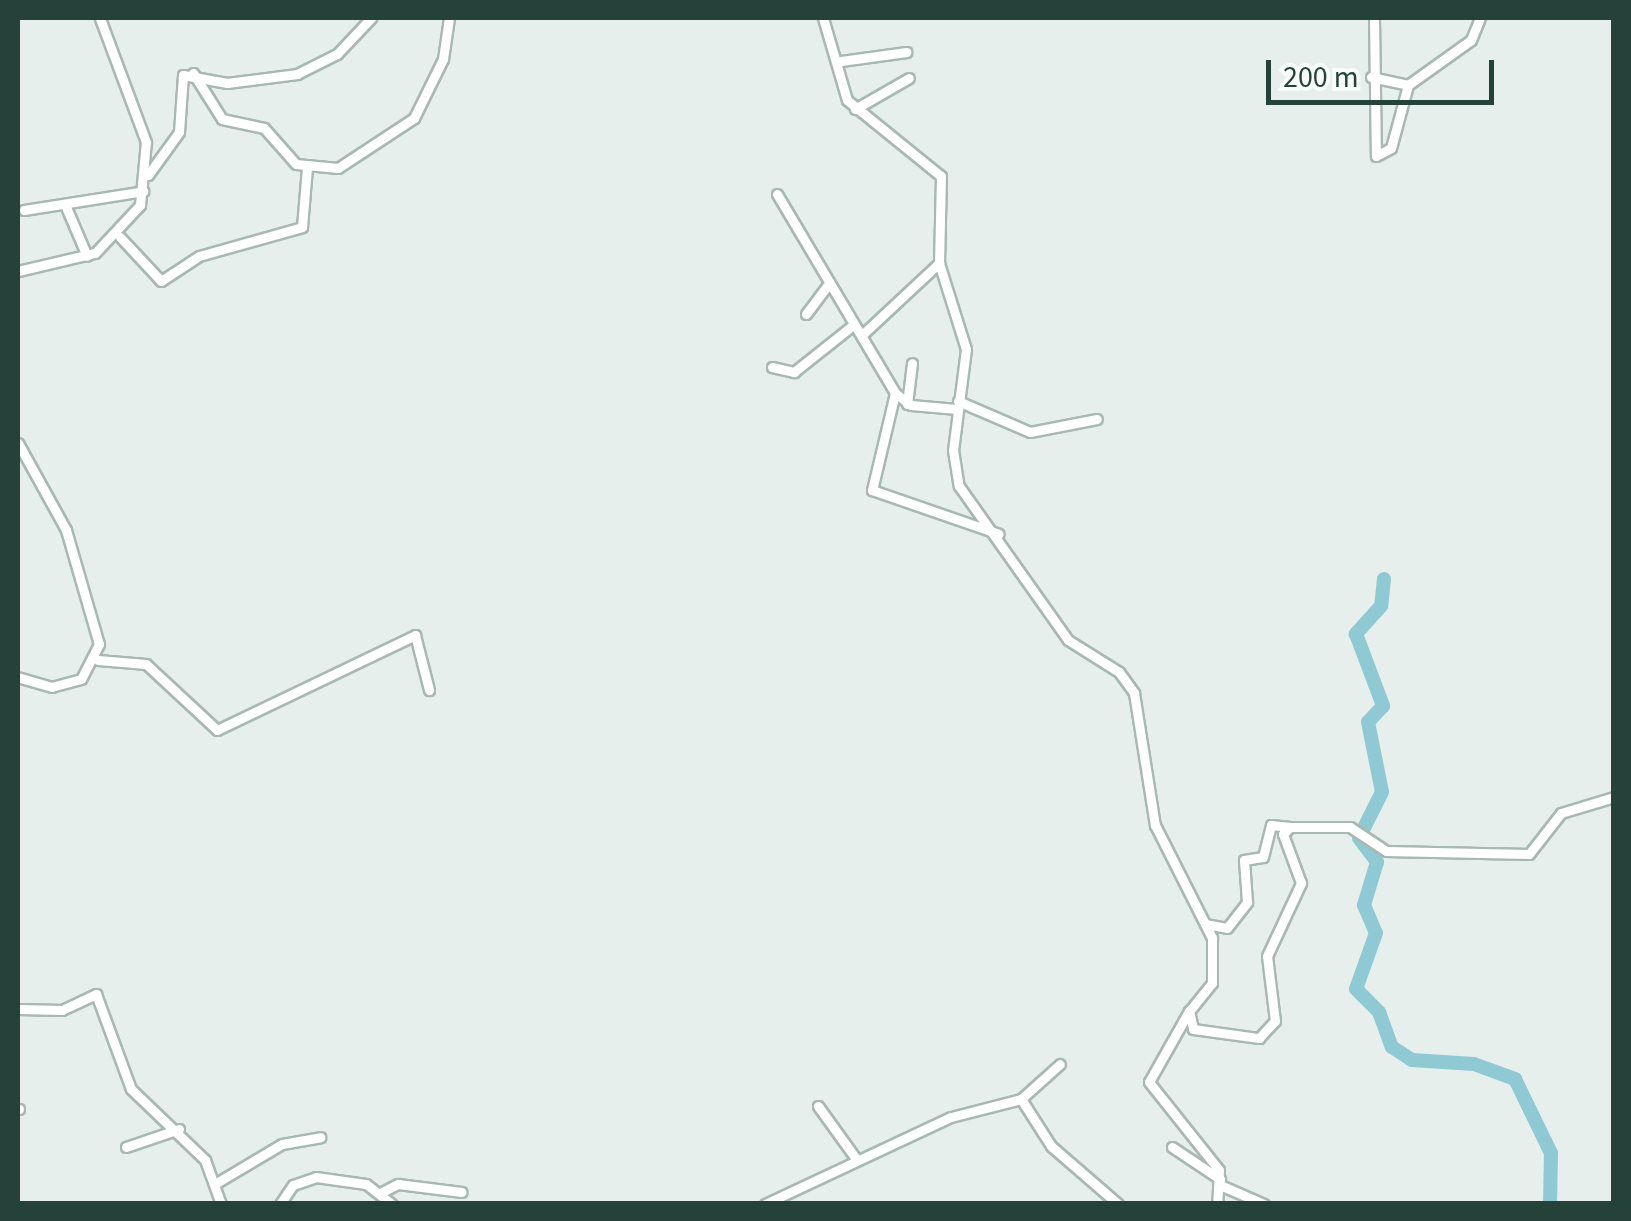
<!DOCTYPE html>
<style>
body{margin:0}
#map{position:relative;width:1631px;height:1221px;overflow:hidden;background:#e6efeb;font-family:"Source Sans 3",sans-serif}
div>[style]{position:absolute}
.river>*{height:14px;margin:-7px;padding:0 7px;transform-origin:7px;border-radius:7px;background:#8ec9d4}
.roads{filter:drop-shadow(2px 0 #a8b8b2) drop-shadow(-2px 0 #a8b8b2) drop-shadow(0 2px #a8b8b2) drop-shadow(0 -2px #a8b8b2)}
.minor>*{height:9px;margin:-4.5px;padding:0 4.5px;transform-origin:4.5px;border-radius:4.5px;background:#fff}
span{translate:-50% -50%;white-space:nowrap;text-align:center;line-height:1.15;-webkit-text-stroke:8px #f7fbf9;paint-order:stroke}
.frame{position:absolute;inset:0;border:20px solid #24423a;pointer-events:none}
.scale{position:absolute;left:1266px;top:60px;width:228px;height:45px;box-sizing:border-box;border:5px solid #24423a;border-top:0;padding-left:12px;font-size:30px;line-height:35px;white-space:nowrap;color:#24423a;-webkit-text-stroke:8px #f7fbf9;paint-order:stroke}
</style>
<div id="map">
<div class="river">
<div style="left:1384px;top:579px;width:27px;rotate:96deg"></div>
<div style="left:1381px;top:606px;width:38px;rotate:132deg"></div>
<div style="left:1356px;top:634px;width:77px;rotate:69.4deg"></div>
<div style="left:1383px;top:706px;width:22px;rotate:133deg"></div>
<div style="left:1368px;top:722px;width:71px;rotate:78.7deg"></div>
<div style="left:1382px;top:792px;width:51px;rotate:116.6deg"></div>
<div style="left:1359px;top:838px;width:30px;rotate:53deg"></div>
<div style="left:1377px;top:862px;width:45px;rotate:106.8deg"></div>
<div style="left:1364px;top:905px;width:30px;rotate:67deg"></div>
<div style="left:1376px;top:933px;width:59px;rotate:109.7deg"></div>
<div style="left:1356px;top:989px;width:33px;rotate:45deg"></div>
<div style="left:1379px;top:1012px;width:37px;rotate:70deg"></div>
<div style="left:1392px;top:1047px;width:24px;rotate:33deg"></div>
<div style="left:1412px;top:1060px;width:62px;rotate:3.7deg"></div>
<div style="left:1474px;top:1064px;width:44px;rotate:20.1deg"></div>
<div style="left:1515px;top:1079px;width:82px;rotate:64.1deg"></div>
<div style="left:1551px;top:1153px;width:51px;rotate:91.1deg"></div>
</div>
<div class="roads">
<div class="minor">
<div style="left:823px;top:18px;width:85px;rotate:73.7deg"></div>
<div style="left:847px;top:100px;width:121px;rotate:39deg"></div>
<div style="left:941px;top:176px;width:87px;rotate:91.3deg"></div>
<div style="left:939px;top:263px;width:90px;rotate:72.6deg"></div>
<div style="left:966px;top:349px;width:102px;rotate:97.3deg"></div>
<div style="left:953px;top:450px;width:36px;rotate:81deg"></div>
<div style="left:959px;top:486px;width:189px;rotate:54.7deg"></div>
<div style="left:1068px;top:640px;width:60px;rotate:32.1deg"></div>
<div style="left:1119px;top:672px;width:26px;rotate:54deg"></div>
<div style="left:1134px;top:693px;width:134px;rotate:81deg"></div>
<div style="left:1155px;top:825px;width:127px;rotate:63.2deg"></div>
<div style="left:1212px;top:938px;width:45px;rotate:90deg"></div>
<div style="left:1212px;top:983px;width:36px;rotate:129deg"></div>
<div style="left:1189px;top:1011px;width:18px;rotate:77deg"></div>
<div style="left:1193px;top:1029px;width:67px;rotate:7.8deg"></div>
<div style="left:1259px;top:1038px;width:23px;rotate:-47deg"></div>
<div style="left:1275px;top:1021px;width:65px;rotate:-97deg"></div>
<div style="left:1267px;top:956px;width:81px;rotate:-65deg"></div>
<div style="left:1301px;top:883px;width:52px;rotate:-110.2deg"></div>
<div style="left:1283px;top:834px;width:10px;rotate:-45deg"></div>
<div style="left:1290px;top:827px;width:60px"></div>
<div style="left:1350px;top:827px;width:43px;rotate:33.7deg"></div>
<div style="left:1386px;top:851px;width:143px;rotate:1.2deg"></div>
<div style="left:1529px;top:854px;width:52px;rotate:-52deg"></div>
<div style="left:1561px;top:813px;width:55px;rotate:-16.8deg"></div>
<div style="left:1374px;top:18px;width:138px;rotate:89.2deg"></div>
<div style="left:1376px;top:156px;width:17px;rotate:-28deg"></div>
<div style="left:1391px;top:148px;width:65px;rotate:-74.9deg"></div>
<div style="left:1408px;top:85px;width:77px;rotate:-35.5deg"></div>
<div style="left:1471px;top:40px;width:24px;rotate:-68deg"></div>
<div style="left:841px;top:61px;width:66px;rotate:-7.9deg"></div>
<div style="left:193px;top:73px;width:54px;rotate:57.8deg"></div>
<div style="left:222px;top:119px;width:43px;rotate:12.1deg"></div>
<div style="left:264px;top:128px;width:48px;rotate:48.4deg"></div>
<div style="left:296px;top:164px;width:42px;rotate:5.4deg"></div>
<div style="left:338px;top:168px;width:91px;rotate:-33.3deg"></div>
<div style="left:414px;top:118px;width:66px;rotate:-63.8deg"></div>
<div style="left:443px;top:59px;width:41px;rotate:-81.7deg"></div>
<div style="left:1371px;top:77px;width:38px;rotate:12deg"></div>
<div style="left:855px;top:109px;width:62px;rotate:-29.9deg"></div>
<div style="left:148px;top:175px;width:53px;rotate:-54.2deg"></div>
<div style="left:179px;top:132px;width:57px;rotate:-86deg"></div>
<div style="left:183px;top:75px;width:45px;rotate:10.3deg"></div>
<div style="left:227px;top:83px;width:71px;rotate:-7.3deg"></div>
<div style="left:297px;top:74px;width:45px;rotate:-26.6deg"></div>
<div style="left:337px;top:54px;width:50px;rotate:-46.6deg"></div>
<div style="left:777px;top:194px;width:231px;rotate:59.3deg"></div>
<div style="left:895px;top:393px;width:20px;rotate:37deg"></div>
<div style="left:911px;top:405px;width:46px;rotate:5deg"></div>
<div style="left:66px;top:207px;width:53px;rotate:66.8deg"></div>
<div style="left:24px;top:210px;width:121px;rotate:-9deg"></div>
<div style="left:120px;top:237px;width:60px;rotate:47deg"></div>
<div style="left:161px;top:281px;width:45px;rotate:-33.3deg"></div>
<div style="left:199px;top:256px;width:107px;rotate:-15.7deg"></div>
<div style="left:302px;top:227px;width:60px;rotate:-85.2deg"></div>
<div style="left:18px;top:271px;width:79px;rotate:-13.2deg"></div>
<div style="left:95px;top:253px;width:66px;rotate:-46.8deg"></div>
<div style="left:140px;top:205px;width:63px;rotate:-84.6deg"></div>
<div style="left:146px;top:142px;width:132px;rotate:-110.4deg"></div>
<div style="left:806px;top:314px;width:35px;rotate:-53deg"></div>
<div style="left:864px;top:333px;width:103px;rotate:-43deg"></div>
<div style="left:772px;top:367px;width:23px;rotate:13deg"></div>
<div style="left:794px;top:372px;width:75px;rotate:-38.5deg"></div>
<div style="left:895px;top:393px;width:100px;rotate:103.3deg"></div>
<div style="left:872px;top:490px;width:134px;rotate:19.1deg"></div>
<div style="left:958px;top:401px;width:78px;rotate:23.3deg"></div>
<div style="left:1030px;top:432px;width:68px;rotate:-11deg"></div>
<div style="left:907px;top:404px;width:41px;rotate:-83deg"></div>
<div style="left:18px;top:443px;width:99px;rotate:61.1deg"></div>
<div style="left:66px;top:530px;width:119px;rotate:73.9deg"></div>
<div style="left:99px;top:644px;width:39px;rotate:117deg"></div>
<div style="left:81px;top:679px;width:30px;rotate:165deg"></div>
<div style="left:52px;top:687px;width:35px;rotate:-164deg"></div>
<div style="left:98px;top:660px;width:48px;rotate:4.8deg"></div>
<div style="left:146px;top:664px;width:97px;rotate:42.9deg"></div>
<div style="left:217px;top:730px;width:220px;rotate:-25.6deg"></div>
<div style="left:415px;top:635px;width:57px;rotate:75.7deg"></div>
<div style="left:1205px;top:924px;width:22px;rotate:10deg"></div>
<div style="left:1227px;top:928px;width:33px;rotate:-52deg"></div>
<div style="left:1247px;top:902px;width:42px;rotate:-94.1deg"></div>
<div style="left:1244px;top:860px;width:19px;rotate:-9deg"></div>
<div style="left:1263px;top:857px;width:33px;rotate:-76deg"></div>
<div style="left:1271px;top:825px;width:19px;rotate:6deg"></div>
<div style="left:18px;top:1009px;width:44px;rotate:1.3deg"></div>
<div style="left:62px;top:1010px;width:38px;rotate:-25deg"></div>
<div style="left:96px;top:994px;width:101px;rotate:69.8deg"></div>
<div style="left:131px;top:1089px;width:103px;rotate:43.8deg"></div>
<div style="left:205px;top:1160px;width:47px;rotate:70deg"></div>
<div style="left:1189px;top:1011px;width:81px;rotate:119.4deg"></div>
<div style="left:1149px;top:1082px;width:112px;rotate:51.5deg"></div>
<div style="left:1219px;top:1170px;width:34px;rotate:93deg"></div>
<div style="left:1021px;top:1099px;width:56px;rotate:57.4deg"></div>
<div style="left:1051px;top:1146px;width:89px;rotate:40.9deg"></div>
<div style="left:818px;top:1106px;width:67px;rotate:54.2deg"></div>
<div style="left:18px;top:1109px;width:1px"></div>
<div style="left:126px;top:1147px;width:56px;rotate:-18.8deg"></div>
<div style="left:1172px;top:1147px;width:58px;rotate:33.7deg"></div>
<div style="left:218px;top:1182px;width:74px;rotate:-30.7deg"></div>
<div style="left:282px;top:1144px;width:39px;rotate:-10deg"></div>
<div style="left:1220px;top:1185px;width:48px;rotate:23.4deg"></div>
<div style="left:382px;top:1192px;width:18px;rotate:-27deg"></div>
<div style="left:398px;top:1184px;width:64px;rotate:7.1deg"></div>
<div style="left:280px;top:1204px;width:23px;rotate:-56deg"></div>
<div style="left:293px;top:1185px;width:24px;rotate:-19deg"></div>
<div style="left:316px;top:1177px;width:50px;rotate:8deg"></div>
<div style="left:366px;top:1184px;width:33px;rotate:38deg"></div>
<div style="left:765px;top:1204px;width:205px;rotate:-25.1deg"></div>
<div style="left:951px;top:1117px;width:72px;rotate:-14.4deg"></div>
<div style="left:1021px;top:1099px;width:52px;rotate:-41.9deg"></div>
</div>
</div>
<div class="frame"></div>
<div class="scale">200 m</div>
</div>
